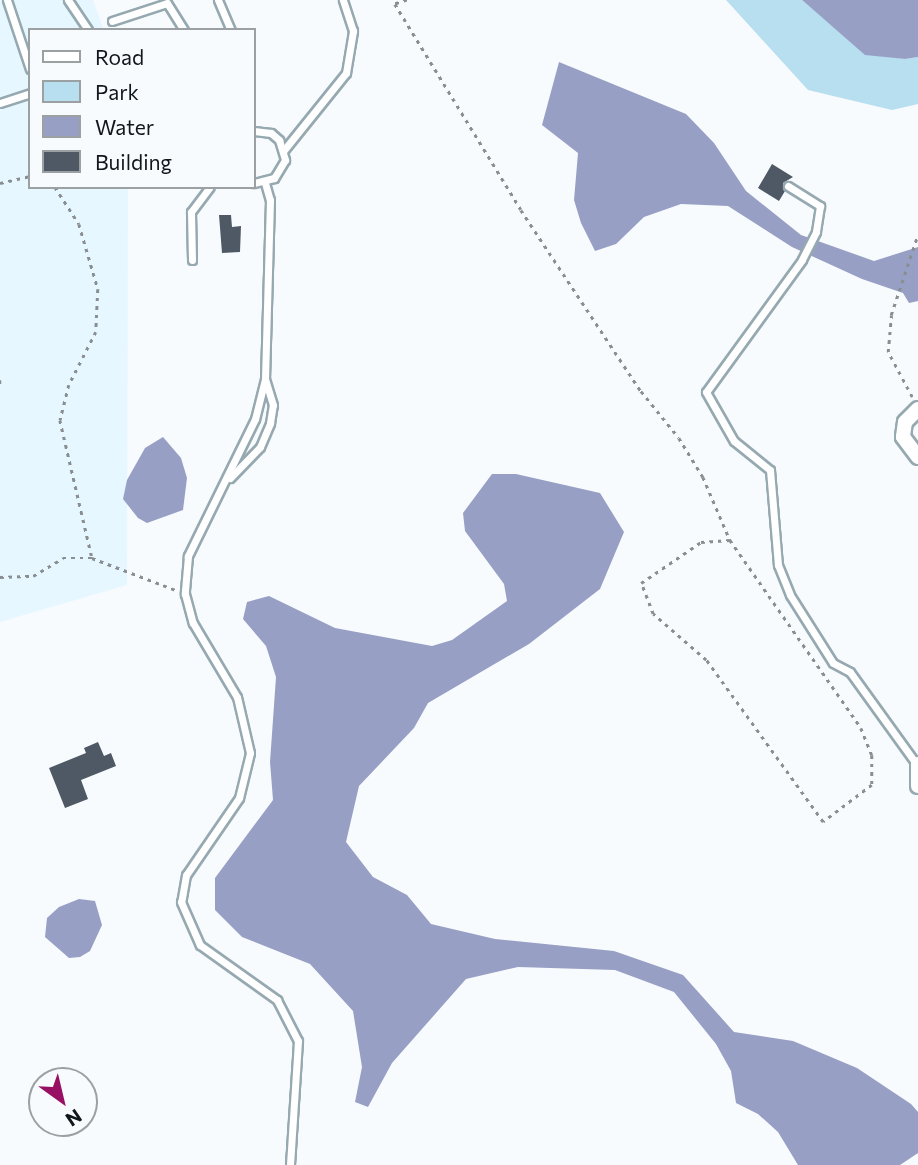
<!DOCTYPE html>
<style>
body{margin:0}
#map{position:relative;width:918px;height:1165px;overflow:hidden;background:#f7fbfd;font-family:Commissioner,sans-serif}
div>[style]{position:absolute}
.built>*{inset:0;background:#e6f7ff}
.green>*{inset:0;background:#b8dff0}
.water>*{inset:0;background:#989fc5}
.building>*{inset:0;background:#4e5965}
.path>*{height:2.5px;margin-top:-1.25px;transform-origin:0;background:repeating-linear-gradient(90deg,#898f91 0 3.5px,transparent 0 8.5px)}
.roads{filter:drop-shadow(2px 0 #96a9b1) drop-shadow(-2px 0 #96a9b1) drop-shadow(0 2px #96a9b1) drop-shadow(0 -2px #96a9b1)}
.service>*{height:7px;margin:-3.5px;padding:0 3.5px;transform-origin:3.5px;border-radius:3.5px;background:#fff}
.minor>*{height:14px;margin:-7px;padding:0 7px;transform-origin:7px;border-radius:7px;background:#fff}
span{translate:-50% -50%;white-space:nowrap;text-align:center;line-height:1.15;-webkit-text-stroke:7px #f7fbfd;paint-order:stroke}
.legend{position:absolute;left:28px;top:28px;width:228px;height:161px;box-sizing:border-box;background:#f7fbfd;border:2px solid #9ba0a2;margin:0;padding:9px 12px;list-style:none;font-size:21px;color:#10171a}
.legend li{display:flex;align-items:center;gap:14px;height:35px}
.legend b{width:35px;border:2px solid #9ba0a2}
.north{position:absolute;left:28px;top:1067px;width:70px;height:70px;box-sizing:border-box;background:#f7fbfd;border:2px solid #9ba0a2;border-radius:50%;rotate:146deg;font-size:19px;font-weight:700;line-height:28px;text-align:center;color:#10171a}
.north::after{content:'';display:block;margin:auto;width:24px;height:32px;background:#981064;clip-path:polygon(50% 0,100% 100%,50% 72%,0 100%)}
</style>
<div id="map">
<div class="built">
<div style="clip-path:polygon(0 0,93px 0,104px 30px,30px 30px,30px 187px,128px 187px,127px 585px,0 622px)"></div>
</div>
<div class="green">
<div style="clip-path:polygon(726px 0,802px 0,865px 54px,905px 59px,918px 57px,918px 104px,892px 110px,808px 90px)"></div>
</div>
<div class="water">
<div style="clip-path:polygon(802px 0,918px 0,918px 57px,905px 59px,865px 55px)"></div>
<div style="clip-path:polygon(559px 62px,686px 114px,714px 143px,746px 191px,801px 235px,874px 261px,918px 247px,918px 301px,909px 303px,903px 293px,862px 279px,792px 247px,728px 206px,681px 204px,644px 217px,616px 244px,595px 251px,581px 223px,574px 200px,578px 153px,542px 125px)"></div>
<div style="clip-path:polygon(163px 437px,181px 458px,187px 478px,183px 510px,147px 523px,138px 518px,123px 499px,127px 480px,145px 448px)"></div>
<div style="clip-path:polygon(492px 474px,516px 474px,600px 493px,624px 532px,600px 589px,529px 644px,428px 703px,414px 728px,359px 786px,346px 842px,373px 877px,407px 895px,431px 924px,495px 939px,614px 951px,683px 975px,734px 1032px,793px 1041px,857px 1068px,911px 1104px,918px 1112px,918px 1153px,900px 1165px,798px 1165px,778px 1132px,758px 1114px,736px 1103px,731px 1071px,716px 1044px,674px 992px,615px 970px,518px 967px,466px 979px,392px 1063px,368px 1107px,355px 1102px,362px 1067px,353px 1011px,310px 964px,242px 937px,215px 910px,215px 878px,273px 800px,270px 762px,276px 677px,266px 646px,243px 619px,247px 602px,269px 596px,335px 628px,432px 646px,452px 640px,507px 601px,504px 584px,465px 531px,463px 513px)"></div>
<div style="clip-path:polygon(79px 899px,95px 901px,102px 925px,90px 951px,80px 957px,69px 958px,45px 937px,47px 918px,59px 907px)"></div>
</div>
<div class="building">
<div style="clip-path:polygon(772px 164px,793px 177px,783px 183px,785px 191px,779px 201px,758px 188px)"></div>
<div style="clip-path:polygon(219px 215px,231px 215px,232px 227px,241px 226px,240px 252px,222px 253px)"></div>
<div style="clip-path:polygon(98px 742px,104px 756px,111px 753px,116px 766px,81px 780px,88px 799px,65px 808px,49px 768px,86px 753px,84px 748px)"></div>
</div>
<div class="path">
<div style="left:407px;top:0;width:13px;rotate:162deg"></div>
<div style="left:395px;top:4px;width:241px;rotate:58.5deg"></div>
<div style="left:521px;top:210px;width:217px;rotate:56.5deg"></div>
<div style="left:641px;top:391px;width:60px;rotate:51deg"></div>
<div style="left:679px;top:438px;width:46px;rotate:58.4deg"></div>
<div style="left:703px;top:477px;width:69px;rotate:66.8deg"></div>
<div style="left:730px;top:540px;width:229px;rotate:55.1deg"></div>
<div style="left:861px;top:728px;width:29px;rotate:68deg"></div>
<div style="left:872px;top:755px;width:30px;rotate:90deg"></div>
<div style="left:872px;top:785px;width:61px;rotate:142.9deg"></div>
<div style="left:823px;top:822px;width:200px;rotate:-125.8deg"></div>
<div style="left:706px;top:660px;width:70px;rotate:-139deg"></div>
<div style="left:653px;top:614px;width:33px;rotate:-111deg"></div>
<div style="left:641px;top:583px;width:73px;rotate:-34.3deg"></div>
<div style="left:701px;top:542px;width:29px;rotate:-4deg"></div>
<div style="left:0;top:183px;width:31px;rotate:-13deg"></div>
<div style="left:55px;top:187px;width:44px;rotate:57deg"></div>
<div style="left:79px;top:224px;width:68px;rotate:73.7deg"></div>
<div style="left:98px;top:289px;width:43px;rotate:92.7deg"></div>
<div style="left:96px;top:332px;width:59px;rotate:117deg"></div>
<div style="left:69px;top:385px;width:36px;rotate:104deg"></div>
<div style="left:60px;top:420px;width:142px;rotate:76.9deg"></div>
<div style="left:0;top:380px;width:5px;rotate:90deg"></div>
<div style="left:912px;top:397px;width:51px;rotate:-118.1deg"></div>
<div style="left:888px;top:352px;width:37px;rotate:-85deg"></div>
<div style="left:891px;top:315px;width:85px;rotate:-71.6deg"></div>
<div style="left:0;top:577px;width:33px;rotate:-2deg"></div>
<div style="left:33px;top:576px;width:35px;rotate:-31deg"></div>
<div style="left:63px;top:558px;width:29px"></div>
<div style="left:92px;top:558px;width:90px;rotate:20.9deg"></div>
</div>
<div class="roads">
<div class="service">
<div style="left:7px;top:0;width:73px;rotate:71.6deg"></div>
<div style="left:68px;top:0;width:36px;rotate:56deg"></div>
<div style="left:218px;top:0;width:33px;rotate:67deg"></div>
<div style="left:112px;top:21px;width:58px;rotate:-18.1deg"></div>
<div style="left:167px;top:3px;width:32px;rotate:58deg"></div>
<div style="left:0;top:103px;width:32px;rotate:-18deg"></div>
<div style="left:254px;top:131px;width:17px;rotate:7deg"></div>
<div style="left:271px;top:133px;width:11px;rotate:41deg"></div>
<div style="left:279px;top:140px;width:21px;rotate:73deg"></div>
<div style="left:285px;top:160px;width:21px;rotate:121deg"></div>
<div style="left:274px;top:178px;width:21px;rotate:166deg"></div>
<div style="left:284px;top:150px;width:99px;rotate:-51.2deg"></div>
<div style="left:346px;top:73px;width:43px;rotate:-80.5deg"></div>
<div style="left:353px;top:31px;width:33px;rotate:-108deg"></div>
<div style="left:265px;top:183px;width:18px;rotate:74deg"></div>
<div style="left:270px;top:200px;width:179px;rotate:91.6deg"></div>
<div style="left:265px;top:379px;width:41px;rotate:104deg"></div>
<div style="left:255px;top:419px;width:153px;rotate:116.1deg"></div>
<div style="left:188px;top:556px;width:38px;rotate:95deg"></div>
<div style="left:185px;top:594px;width:30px;rotate:75deg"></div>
<div style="left:193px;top:623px;width:86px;rotate:59.3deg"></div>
<div style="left:237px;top:697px;width:57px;rotate:76.9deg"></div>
<div style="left:250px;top:753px;width:46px;rotate:103.7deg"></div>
<div style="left:239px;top:798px;width:93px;rotate:124.5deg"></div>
<div style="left:186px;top:875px;width:27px;rotate:100deg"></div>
<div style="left:181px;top:902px;width:47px;rotate:66.2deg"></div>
<div style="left:200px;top:945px;width:95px;rotate:35.5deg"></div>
<div style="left:277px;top:1000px;width:46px;rotate:62.9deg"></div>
<div style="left:298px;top:1041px;width:124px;rotate:93.7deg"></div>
<div style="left:788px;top:186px;width:38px;rotate:32deg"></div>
<div style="left:820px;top:206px;width:26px;rotate:99deg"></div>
<div style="left:816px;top:232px;width:31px;rotate:117deg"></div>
<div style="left:802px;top:260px;width:163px;rotate:126deg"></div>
<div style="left:706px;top:392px;width:56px;rotate:60.3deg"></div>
<div style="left:734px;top:441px;width:46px;rotate:38.9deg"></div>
<div style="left:770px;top:470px;width:95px;rotate:85.2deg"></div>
<div style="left:778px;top:565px;width:32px;rotate:68deg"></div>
<div style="left:790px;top:595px;width:80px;rotate:57.7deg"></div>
<div style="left:833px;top:663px;width:19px;rotate:28deg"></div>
<div style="left:850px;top:672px;width:115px;rotate:54.2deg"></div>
<div style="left:192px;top:260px;width:48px;rotate:-91.2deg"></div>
<div style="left:191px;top:212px;width:31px;rotate:-53deg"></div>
<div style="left:230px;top:478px;width:43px;rotate:-45.9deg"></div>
<div style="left:260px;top:447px;width:26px;rotate:-67deg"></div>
<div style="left:270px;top:423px;width:18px;rotate:-81deg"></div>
<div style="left:273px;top:405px;width:27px;rotate:-107deg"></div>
</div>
<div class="minor">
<div style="left:918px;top:409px;width:18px;rotate:135deg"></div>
<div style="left:905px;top:422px;width:15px;rotate:98deg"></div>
<div style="left:903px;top:437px;width:25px;rotate:53deg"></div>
<div style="left:918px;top:764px;width:22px;rotate:90deg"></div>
</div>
</div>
<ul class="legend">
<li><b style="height:9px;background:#fff"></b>Road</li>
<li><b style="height:19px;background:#b8dff0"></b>Park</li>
<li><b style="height:19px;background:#989fc5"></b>Water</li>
<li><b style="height:19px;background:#4e5965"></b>Building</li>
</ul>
<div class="north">N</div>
</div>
